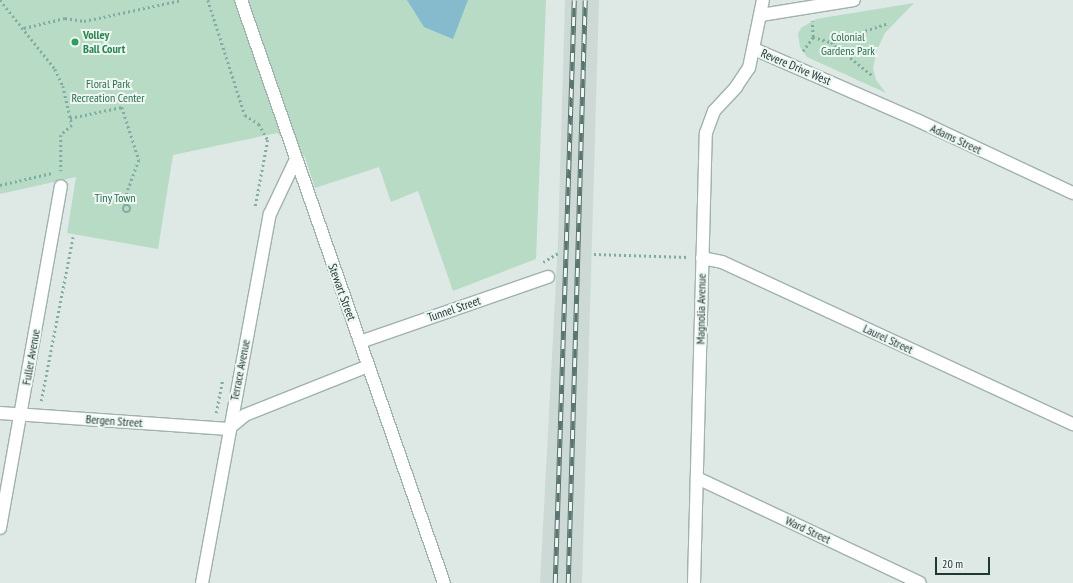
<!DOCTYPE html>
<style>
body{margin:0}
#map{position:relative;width:1073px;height:583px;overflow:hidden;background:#dee9e6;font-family:"PT Sans Narrow",sans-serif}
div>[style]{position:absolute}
.built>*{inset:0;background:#ccd9d5}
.green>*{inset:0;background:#b7dbc5}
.water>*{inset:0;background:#86bbce}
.path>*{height:2.5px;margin-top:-1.25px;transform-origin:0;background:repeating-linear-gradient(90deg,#7fada4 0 2px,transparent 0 5px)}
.path>.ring{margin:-1.25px;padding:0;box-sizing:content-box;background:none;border:2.5px solid #7fada4;border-radius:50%}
.roads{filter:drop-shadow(1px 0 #a1b1ad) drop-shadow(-1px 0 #a1b1ad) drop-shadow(0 1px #a1b1ad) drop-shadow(0 -1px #a1b1ad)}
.minor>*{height:12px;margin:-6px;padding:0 6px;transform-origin:6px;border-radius:6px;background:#fff}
.rail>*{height:4.5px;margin-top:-2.25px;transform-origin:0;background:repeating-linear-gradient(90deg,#eef6f3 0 9px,#5a7570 0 18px);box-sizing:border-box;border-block:1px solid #5a7570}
.dots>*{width:11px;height:11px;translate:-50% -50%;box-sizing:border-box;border:2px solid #eef6f3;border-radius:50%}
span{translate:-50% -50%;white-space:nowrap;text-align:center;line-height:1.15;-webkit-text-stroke:4px #eef6f3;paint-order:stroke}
.leisure-label{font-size:12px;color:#27864d;font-weight:700}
.left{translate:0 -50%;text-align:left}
.park-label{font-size:12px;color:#2b6e4d}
.street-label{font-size:12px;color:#203935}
.scale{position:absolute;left:935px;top:557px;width:55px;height:18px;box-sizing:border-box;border:2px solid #203935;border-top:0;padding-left:5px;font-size:12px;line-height:14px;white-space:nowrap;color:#203935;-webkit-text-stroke:3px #eef6f3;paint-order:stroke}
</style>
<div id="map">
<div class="built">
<div style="clip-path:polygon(565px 0,599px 0,582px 583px,540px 583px,558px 242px)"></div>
</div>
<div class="green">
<div style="clip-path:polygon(0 0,546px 0,536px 259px,453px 291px,418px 191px,391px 202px,379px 167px,315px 188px,305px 157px,277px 133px,173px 155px,158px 249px,67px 233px,76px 177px,0 194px)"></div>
<div style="clip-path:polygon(914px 3px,885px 33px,877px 50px,873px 68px,876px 80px,886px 93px,807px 57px,800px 47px,798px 34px,801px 28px,816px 19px)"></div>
</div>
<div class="water">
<div style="clip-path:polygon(407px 0,468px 0,453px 39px,424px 27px)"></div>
</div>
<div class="path">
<div style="left:0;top:0;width:88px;rotate:51.4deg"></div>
<div style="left:55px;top:69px;width:19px;rotate:65deg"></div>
<div style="left:63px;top:86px;width:40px;rotate:77deg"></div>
<div style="left:72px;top:125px;width:15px;rotate:138deg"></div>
<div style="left:61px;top:135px;width:36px;rotate:90deg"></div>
<div style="left:208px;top:0;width:121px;rotate:72.2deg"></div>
<div style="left:245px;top:115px;width:17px;rotate:33deg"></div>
<div style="left:259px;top:124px;width:18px;rotate:61deg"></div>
<div style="left:268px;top:140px;width:70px;rotate:100.7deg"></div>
<div style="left:24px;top:28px;width:42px;rotate:-13.7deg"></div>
<div style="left:65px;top:18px;width:19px;rotate:9deg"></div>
<div style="left:84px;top:21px;width:100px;rotate:-12.1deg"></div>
<div style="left:813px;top:37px;width:19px;rotate:16deg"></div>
<div style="left:831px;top:42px;width:54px;rotate:39deg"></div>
<div style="left:832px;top:42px;width:59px;rotate:-18.7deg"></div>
<div style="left:803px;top:51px;width:17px;rotate:-54deg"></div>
<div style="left:813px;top:37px;width:16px;rotate:-94deg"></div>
<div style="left:70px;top:118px;width:53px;rotate:-11.9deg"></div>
<div style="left:122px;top:107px;width:56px;rotate:72.2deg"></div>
<div style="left:139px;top:160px;width:40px;rotate:110.2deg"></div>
<div style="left:125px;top:198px;width:8px;rotate:90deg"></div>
<div style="left:0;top:185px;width:53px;rotate:-13deg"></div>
<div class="ring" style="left:123px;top:205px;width:5.5px;height:5.5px"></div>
<div style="left:594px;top:254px;width:94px;rotate:1.8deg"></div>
<div style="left:543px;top:262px;width:17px;rotate:-31deg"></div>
<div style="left:41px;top:401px;width:167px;rotate:-79deg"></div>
<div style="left:216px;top:413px;width:33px;rotate:-79deg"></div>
</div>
<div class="roads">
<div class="minor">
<div style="left:241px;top:0;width:617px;rotate:70.8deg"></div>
<div style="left:761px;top:15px;width:94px;rotate:-9.2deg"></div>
<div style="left:754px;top:49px;width:180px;rotate:23.6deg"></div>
<div style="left:919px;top:121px;width:170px;rotate:25.1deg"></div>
<div style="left:702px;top:258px;width:20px;rotate:11deg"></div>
<div style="left:722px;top:262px;width:387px;rotate:24.8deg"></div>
<div style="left:360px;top:342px;width:199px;rotate:-19.1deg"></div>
<div style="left:0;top:413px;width:229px;rotate:4deg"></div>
<div style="left:228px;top:429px;width:22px;rotate:-39deg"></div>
<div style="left:245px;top:415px;width:132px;rotate:-21.7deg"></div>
<div style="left:697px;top:478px;width:246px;rotate:25.2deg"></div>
<div style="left:0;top:528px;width:347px;rotate:-79.9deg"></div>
<div style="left:202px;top:583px;width:375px;rotate:-79.6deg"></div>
<div style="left:270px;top:214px;width:59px;rotate:-64.7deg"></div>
<div style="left:694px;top:583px;width:450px;rotate:-88.5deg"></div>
<div style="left:706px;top:133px;width:23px;rotate:-70deg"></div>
<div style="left:714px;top:111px;width:33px;rotate:-47deg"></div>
<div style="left:736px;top:87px;width:23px;rotate:-56deg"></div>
<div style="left:749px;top:68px;width:69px;rotate:-78.4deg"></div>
</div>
</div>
<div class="rail">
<div style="left:555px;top:583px;width:583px;rotate:-88.13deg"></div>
<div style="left:568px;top:583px;width:583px;rotate:-88.33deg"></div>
</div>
<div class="dots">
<div style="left:75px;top:42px;background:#2e9e5b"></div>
</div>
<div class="leisure-label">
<span class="left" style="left:83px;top:42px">Volley<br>Ball Court</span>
</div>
<div class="park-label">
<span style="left:848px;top:44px">Colonial<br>Gardens Park</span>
<span style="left:108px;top:91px">Floral Park<br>Recreation Center</span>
<span style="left:115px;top:198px">Tiny Town</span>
</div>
<div class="street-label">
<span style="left:796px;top:67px;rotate:23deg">Revere Drive West</span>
<span style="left:956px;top:139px;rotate:25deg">Adams Street</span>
<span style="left:342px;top:292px;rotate:70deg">Stewart Street</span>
<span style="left:454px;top:309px;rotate:-19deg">Tunnel Street</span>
<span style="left:701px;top:309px;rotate:-89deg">Magnolia Avenue</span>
<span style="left:888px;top:339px;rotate:25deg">Laurel Street</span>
<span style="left:31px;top:357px;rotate:-80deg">Fuller Avenue</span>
<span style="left:240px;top:370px;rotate:-79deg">Terrace Avenue</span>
<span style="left:114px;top:421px;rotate:4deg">Bergen Street</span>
<span style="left:808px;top:530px;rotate:25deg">Ward Street</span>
</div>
<div class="scale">20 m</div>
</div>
